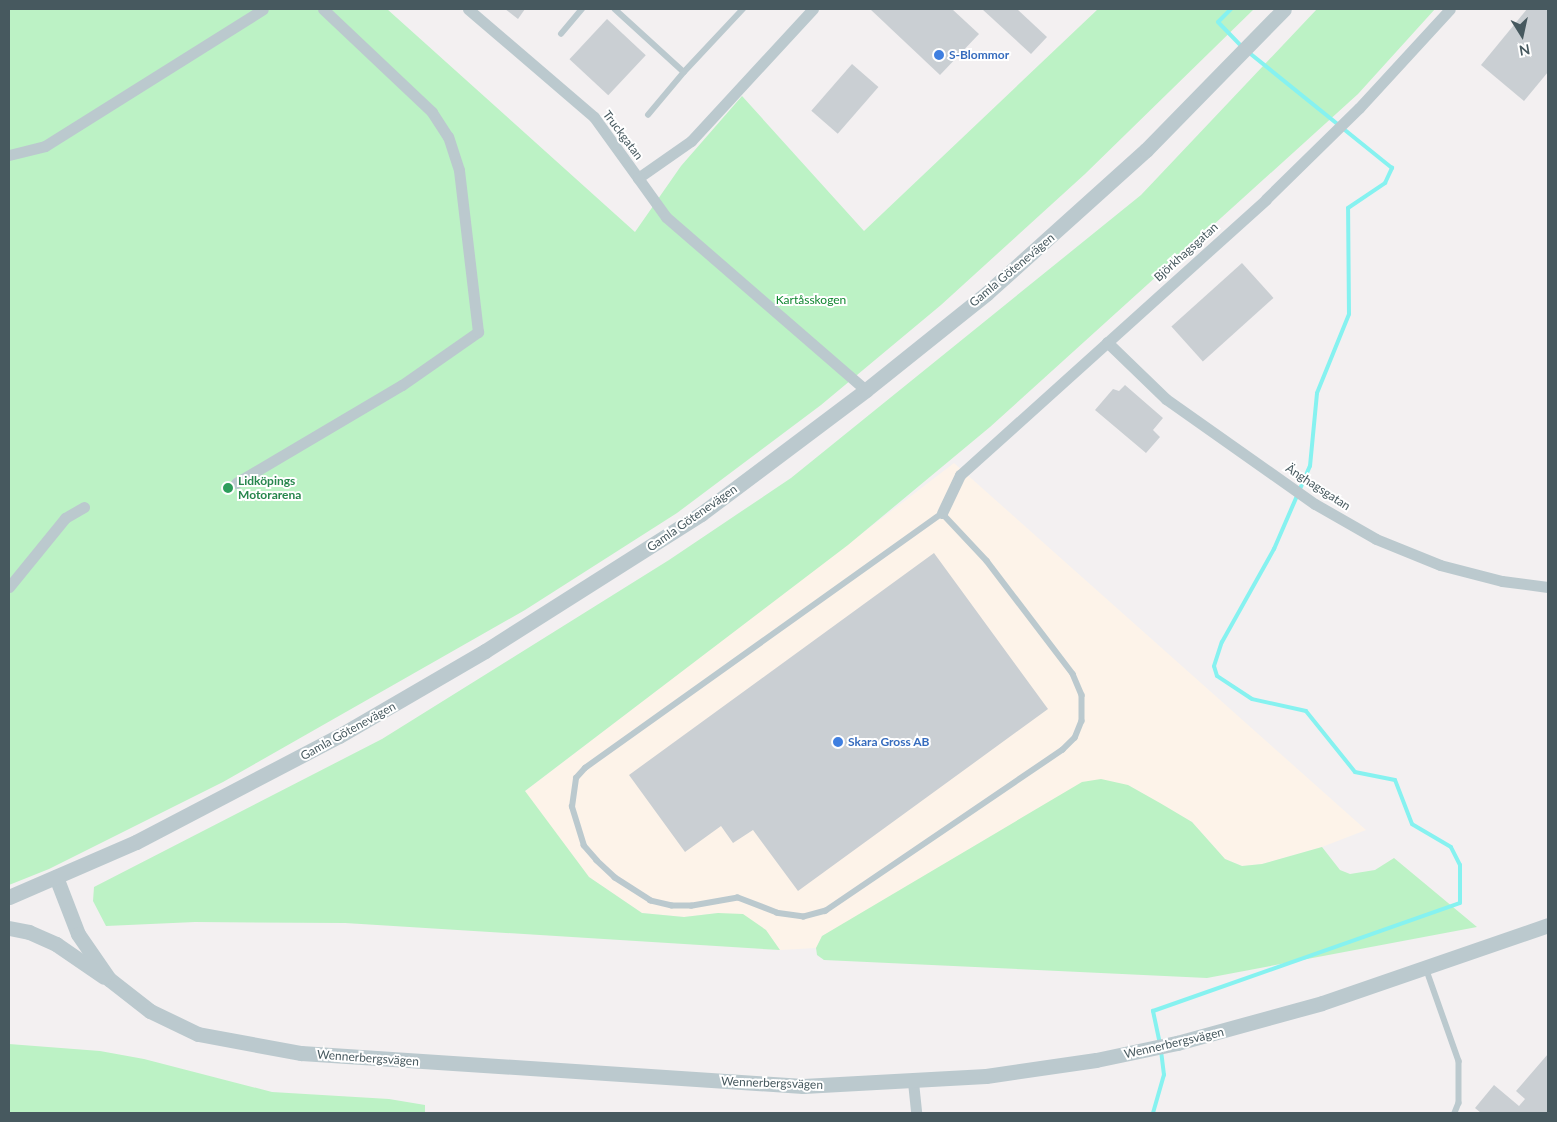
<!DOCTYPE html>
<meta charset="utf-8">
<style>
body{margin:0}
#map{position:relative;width:1557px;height:1122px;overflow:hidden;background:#f3f0f1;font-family:Lato,sans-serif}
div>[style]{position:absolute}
.commercial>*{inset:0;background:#fdf3e9}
.green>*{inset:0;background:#bcf2c5}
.stream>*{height:4px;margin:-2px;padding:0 2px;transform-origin:2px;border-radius:2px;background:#86f2f0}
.building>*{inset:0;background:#cacfd3;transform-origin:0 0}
.service>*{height:5.5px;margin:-2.75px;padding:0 2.75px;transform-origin:2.75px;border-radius:2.75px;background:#bbc9ce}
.minor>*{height:11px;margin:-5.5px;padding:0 5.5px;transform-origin:5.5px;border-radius:5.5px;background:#bbc9ce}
.tertiary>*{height:15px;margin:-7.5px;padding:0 7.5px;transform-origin:7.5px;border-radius:7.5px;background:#bbc9ce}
.dots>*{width:14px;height:14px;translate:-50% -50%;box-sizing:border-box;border:2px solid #fff;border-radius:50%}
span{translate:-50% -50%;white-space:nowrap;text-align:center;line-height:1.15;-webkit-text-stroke:4px #fff;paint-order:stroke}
.shop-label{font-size:12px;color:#366cbe;font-weight:700}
.left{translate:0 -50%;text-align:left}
.street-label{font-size:12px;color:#47595f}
.park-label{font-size:12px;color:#118731}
.leisure-label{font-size:12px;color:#27864d;font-weight:700}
.frame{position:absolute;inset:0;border:10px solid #47595f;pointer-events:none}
.north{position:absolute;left:1497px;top:10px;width:50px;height:50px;-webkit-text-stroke:4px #fff;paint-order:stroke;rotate:170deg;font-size:14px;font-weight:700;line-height:20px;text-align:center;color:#47595f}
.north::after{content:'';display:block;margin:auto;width:18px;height:22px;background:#47595f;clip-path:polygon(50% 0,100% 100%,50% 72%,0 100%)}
</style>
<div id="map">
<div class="commercial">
<div style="clip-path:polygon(954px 463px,1366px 830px,1322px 847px,1262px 864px,1242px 866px,1225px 859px,1192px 822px,1128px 785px,822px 936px,816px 948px,780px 950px,766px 930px,718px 913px,684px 917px,642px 913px,589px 877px,524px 792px)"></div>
</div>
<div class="green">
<div style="clip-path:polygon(9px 9px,387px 9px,635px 232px,681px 166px,742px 96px,864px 231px,1098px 9px,1254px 9px,1085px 174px,941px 305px,821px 405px,677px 513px,525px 610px,223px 782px,49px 869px,9px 885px)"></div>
<div style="clip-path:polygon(1317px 9px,1435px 9px,1358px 94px,990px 427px,848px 545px,525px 791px,589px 877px,642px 913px,684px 917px,718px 913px,743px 914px,766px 930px,780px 950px,345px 923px,195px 922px,106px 926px,93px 901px,94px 887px,382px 739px,669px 560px,791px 478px,1141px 195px)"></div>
<div style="clip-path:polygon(1101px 779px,1128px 785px,1160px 803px,1192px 822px,1225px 859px,1242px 866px,1262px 864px,1322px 847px,1340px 870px,1350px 874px,1375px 870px,1394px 858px,1477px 927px,1207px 978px,824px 960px,817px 955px,816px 948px,822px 936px,1082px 782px)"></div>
<div style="clip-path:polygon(9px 1044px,100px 1051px,144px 1059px,272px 1092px,389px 1099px,425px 1105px,425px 1113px,9px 1113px)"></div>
</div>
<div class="stream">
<div style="left:1231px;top:9px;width:18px;rotate:135deg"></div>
<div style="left:1218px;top:22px;width:35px;rotate:46deg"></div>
<div style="left:1160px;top:1044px;width:34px;rotate:-102deg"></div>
<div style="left:1153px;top:1011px;width:325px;rotate:-19.4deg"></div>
<div style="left:1460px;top:903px;width:38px;rotate:-90deg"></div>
<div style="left:1460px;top:865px;width:20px;rotate:-117deg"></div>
<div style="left:1451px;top:847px;width:45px;rotate:-149.5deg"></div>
<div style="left:1412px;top:824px;width:47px;rotate:-111.1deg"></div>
<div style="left:1395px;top:780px;width:41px;rotate:-168.7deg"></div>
<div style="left:1355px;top:772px;width:78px;rotate:-128.8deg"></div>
<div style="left:1306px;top:711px;width:55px;rotate:-167.5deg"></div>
<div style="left:1252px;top:699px;width:42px;rotate:-146.7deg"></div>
<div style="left:1217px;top:676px;width:10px;rotate:-107deg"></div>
<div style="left:1214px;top:666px;width:25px;rotate:-72deg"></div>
<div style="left:1222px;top:642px;width:107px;rotate:-60.8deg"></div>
<div style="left:1274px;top:549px;width:90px;rotate:-66.6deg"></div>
<div style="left:1310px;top:466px;width:73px;rotate:-84.5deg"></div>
<div style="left:1317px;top:393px;width:85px;rotate:-67.9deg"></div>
<div style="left:1349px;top:314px;width:106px;rotate:-90.5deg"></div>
<div style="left:1348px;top:208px;width:45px;rotate:-34deg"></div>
<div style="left:1385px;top:183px;width:17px;rotate:-65deg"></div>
<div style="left:1392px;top:168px;width:186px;rotate:-141.1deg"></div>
<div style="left:1153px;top:1113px;width:40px;rotate:-74deg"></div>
<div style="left:1164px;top:1075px;width:24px;rotate:-97deg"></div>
</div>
<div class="building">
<div style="clip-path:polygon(505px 9px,525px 9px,518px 19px)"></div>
<div style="clip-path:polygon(870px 9px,952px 9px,979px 34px,940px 75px)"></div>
<div style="clip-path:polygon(982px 9px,1017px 9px,1047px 37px,1031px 54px)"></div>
<div style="clip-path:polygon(1527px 9px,1548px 9px,1548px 72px,1524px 101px,1481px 65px)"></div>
<div style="left:607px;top:19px;width:53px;height:55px;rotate:43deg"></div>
<div style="left:852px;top:64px;width:35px;height:62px;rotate:41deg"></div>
<div style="left:1242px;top:263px;width:47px;height:95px;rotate:48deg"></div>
<div style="clip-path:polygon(1125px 385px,1163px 418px,1153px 430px,1160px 437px,1146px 453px,1095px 410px,1113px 389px,1119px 391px)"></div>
<div style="clip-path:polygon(934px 553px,1048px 709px,798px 891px,753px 830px,733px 843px,721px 826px,685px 852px,629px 775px)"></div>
<div style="clip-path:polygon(1548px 1054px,1548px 1113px,1481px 1113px,1475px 1108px,1494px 1085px,1519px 1106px,1525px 1099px,1516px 1091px)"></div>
</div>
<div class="service">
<div style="left:615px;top:9px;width:93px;rotate:42.4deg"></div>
<div style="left:684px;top:72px;width:86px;rotate:-46.9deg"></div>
<div style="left:561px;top:34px;width:33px;rotate:-50deg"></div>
<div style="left:648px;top:115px;width:56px;rotate:-50.1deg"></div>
<div style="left:942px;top:513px;width:66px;rotate:46.8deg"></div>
<div style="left:987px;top:561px;width:142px;rotate:52.7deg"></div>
<div style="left:1073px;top:674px;width:23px;rotate:67deg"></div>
<div style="left:1082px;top:695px;width:26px;rotate:90deg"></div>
<div style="left:1082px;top:721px;width:18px;rotate:112deg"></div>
<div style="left:1075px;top:738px;width:17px;rotate:135deg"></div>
<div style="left:1063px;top:750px;width:287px;rotate:145.8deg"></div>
<div style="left:826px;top:911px;width:23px;rotate:165deg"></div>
<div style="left:804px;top:917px;width:27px;rotate:-172deg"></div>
<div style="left:777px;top:913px;width:42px;rotate:-159deg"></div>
<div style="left:738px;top:898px;width:47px;rotate:170.1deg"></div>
<div style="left:692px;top:906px;width:20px;rotate:180deg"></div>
<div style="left:672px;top:906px;width:22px;rotate:-167deg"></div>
<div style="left:651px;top:901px;width:43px;rotate:-147.4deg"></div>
<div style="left:615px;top:878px;width:25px;rotate:-137deg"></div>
<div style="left:597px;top:861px;width:20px;rotate:-131deg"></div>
<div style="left:584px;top:846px;width:41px;rotate:-107.1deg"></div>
<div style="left:572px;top:807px;width:29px;rotate:-82deg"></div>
<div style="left:576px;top:778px;width:13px;rotate:-48deg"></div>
<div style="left:585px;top:768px;width:439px;rotate:-35.5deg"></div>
<div style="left:1426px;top:968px;width:99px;rotate:70.5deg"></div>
<div style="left:1459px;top:1061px;width:42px;rotate:90deg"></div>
<div style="left:1459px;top:1103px;width:11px;rotate:112deg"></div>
</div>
<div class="minor">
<div style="left:468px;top:9px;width:166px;rotate:40.6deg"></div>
<div style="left:594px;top:117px;width:75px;rotate:54.2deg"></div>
<div style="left:638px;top:178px;width:65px;rotate:-34.9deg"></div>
<div style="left:691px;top:141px;width:180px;rotate:-47.3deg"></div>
<div style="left:9px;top:155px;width:37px;rotate:-14deg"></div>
<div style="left:45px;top:146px;width:257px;rotate:-32.1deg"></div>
<div style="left:638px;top:178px;width:48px;rotate:54.3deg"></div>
<div style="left:666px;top:217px;width:264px;rotate:40.9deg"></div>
<div style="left:1107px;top:342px;width:82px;rotate:44deg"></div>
<div style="left:1166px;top:399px;width:182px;rotate:35.2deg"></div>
<div style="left:1315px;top:504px;width:70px;rotate:29.8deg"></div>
<div style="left:1376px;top:539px;width:69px;rotate:22.1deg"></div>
<div style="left:1440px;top:565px;width:64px;rotate:14.5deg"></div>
<div style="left:1502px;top:581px;width:46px;rotate:7.4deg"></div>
<div style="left:236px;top:483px;width:193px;rotate:-30.6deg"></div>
<div style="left:402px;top:385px;width:93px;rotate:-34.9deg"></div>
<div style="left:478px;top:332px;width:163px;rotate:-96.7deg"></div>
<div style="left:459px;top:170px;width:35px;rotate:-108deg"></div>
<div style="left:448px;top:137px;width:30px;rotate:-123deg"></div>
<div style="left:432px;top:112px;width:150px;rotate:-136.6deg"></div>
<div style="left:942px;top:513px;width:42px;rotate:-64.7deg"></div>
<div style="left:960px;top:475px;width:412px;rotate:-42deg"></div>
<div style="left:1266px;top:199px;width:130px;rotate:-44.4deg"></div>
<div style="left:1359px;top:108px;width:134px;rotate:-47.4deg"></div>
<div style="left:9px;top:587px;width:89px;rotate:-50.9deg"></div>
<div style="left:65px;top:518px;width:22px;rotate:-30deg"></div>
<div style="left:913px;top:1082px;width:31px;rotate:84deg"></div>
</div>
<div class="tertiary">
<div style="left:56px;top:877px;width:61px;rotate:68.9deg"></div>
<div style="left:78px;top:934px;width:55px;rotate:55.4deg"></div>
<div style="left:109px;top:979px;width:52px;rotate:38deg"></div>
<div style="left:150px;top:1011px;width:53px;rotate:25.6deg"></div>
<div style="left:198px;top:1034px;width:105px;rotate:10.5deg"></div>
<div style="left:301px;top:1053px;width:503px;rotate:3.76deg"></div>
<div style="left:803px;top:1086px;width:183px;rotate:-3.1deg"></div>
<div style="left:986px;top:1076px;width:111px;rotate:-8.3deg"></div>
<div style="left:1096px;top:1060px;width:83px;rotate:-11.9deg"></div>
<div style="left:1177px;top:1043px;width:150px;rotate:-15.4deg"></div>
<div style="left:1322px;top:1003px;width:239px;rotate:-19deg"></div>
<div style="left:9px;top:897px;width:138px;rotate:-23.4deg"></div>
<div style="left:136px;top:842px;width:229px;rotate:-27.6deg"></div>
<div style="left:339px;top:736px;width:169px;rotate:-30.2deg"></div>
<div style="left:485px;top:651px;width:256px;rotate:-32.4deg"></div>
<div style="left:701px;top:514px;width:206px;rotate:-36.9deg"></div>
<div style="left:866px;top:390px;width:155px;rotate:-38.7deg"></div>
<div style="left:987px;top:293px;width:214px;rotate:-42deg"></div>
<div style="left:1146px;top:150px;width:197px;rotate:-45.6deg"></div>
<div style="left:9px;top:928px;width:20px;rotate:11deg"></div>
<div style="left:29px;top:932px;width:30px;rotate:24deg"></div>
<div style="left:56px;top:944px;width:58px;rotate:34.5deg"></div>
</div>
<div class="dots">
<div style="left:939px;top:55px;background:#3f7fe0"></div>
<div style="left:228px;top:488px;background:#2e9e5b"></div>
<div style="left:838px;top:742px;background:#3f7fe0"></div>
</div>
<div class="shop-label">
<span class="left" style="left:949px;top:55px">S-Blommor</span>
<span class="left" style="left:848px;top:742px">Skara Gross AB</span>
</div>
<div class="street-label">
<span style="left:623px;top:135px;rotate:53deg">Truckgatan</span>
<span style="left:1186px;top:252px;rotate:-42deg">Björkhagsgatan</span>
<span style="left:1012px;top:270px;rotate:-40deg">Gamla Götenevägen</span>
<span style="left:1318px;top:487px;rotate:33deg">Änghagsgatan</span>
<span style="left:692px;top:518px;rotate:-35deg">Gamla Götenevägen</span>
<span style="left:348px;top:731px;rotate:-29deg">Gamla Götenevägen</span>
<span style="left:1174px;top:1043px;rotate:-13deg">Wennerbergsvägen</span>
<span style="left:368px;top:1058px;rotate:4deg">Wennerbergsvägen</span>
<span style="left:772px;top:1083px;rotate:2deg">Wennerbergsvägen</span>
</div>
<div class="park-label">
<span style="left:811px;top:300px">Kartåsskogen</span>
</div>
<div class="leisure-label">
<span class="left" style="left:238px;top:488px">Lidköpings<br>Motorarena</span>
</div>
<div class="frame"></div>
<div class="north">N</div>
</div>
